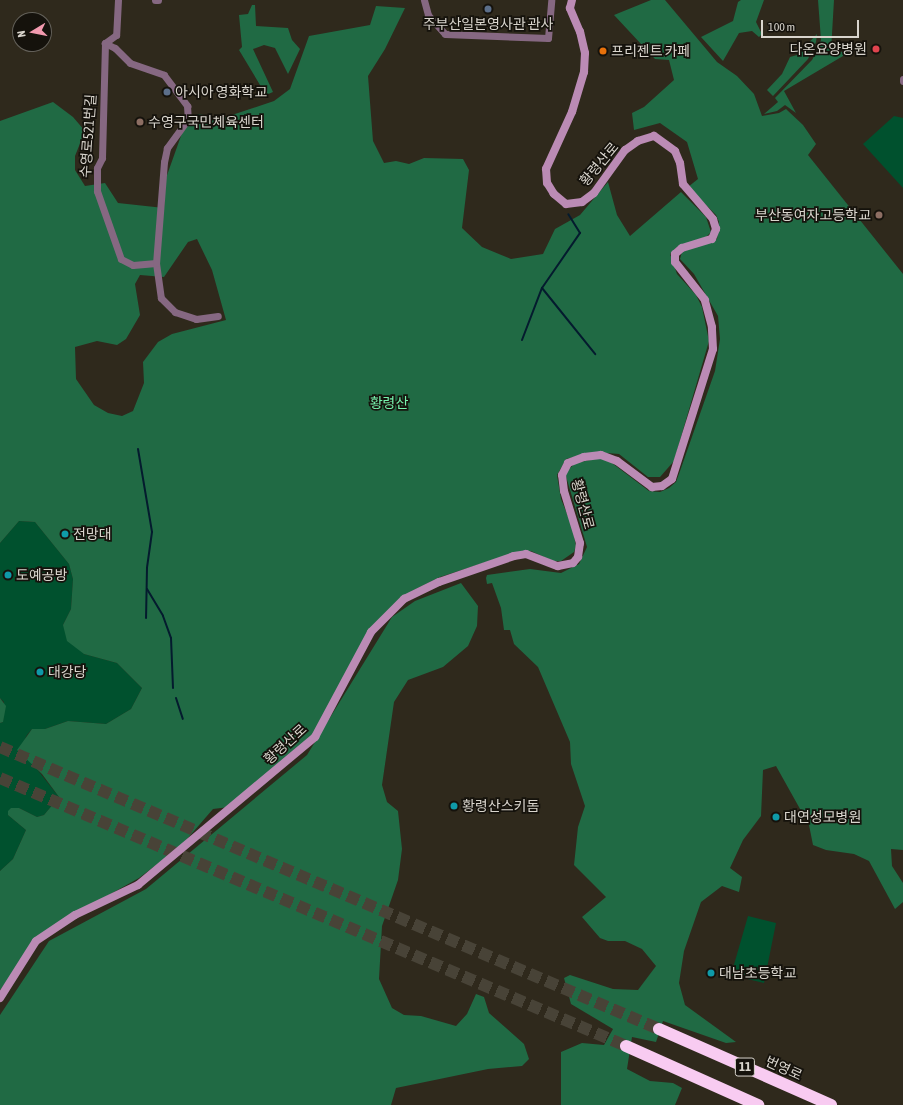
<!DOCTYPE html>
<meta charset="utf-8">
<style>
body{margin:0}
#map{position:relative;width:903px;height:1105px;overflow:hidden;background:#2f291c;font-family:"Asap Condensed","Noto Sans KR",sans-serif}
div>[style]{position:absolute}
.green>*{inset:0;background:#00512e}
.forest>*{inset:0;background:#206a44}
.stream>*{height:2px;margin:-1px;padding:0 1px;transform-origin:1px;border-radius:1px;background:#041b2e}
.highway-tunnel>*{height:12px;margin-top:-6px;transform-origin:0;background:repeating-linear-gradient(90deg,#484337 0 12px,transparent 0 18px)}
.street>*{height:7px;margin:-3.5px;padding:0 3.5px;transform-origin:3.5px;border-radius:3.5px;background:#866882}
.secondary>*{height:8px;margin:-4px;padding:0 4px;transform-origin:4px;border-radius:4px;background:#bb8bb5}
.highway>*{height:12px;margin:-6px;padding:0 6px;transform-origin:6px;border-radius:6px;background:#f8cbf1}
.dots>*{width:11px;height:11px;translate:-50% -50%;box-sizing:border-box;border:2px solid #15120c;border-radius:50%}
span{translate:-50% -50%;white-space:nowrap;text-align:center;line-height:1.15;-webkit-text-stroke:3.5px #15120c;paint-order:stroke}
.shield-label span{padding:1px 3px;background:#15120c;border:1px solid;border-radius:3px;-webkit-text-stroke-width:0}
.shield-label{font-size:13px;color:#d9d5cd;font-weight:700}
.poi-label{font-size:14px;color:#d9d5cd}
.right{translate:-100% -50%;text-align:right}
.left{translate:0 -50%;text-align:left}
.street-label{font-size:14px;color:#d9d5cd}
.park-label{font-size:14px;color:#78f3ae}
.north{position:absolute;left:12px;top:12px;width:40px;height:40px;box-sizing:border-box;background:#15120c;border:1px solid #636059;border-radius:50%;rotate:260deg;font-size:11px;font-weight:700;line-height:16px;text-align:center;color:#d9d5cd}
.north::after{content:'';display:block;margin:auto;width:14px;height:18px;background:#f29aaf;clip-path:polygon(50% 0,100% 100%,50% 72%,0 100%)}
.scale{position:absolute;left:761px;top:20px;width:98px;height:18px;box-sizing:border-box;border:2px solid #d9d5cd;border-top:0;padding-left:5px;font-size:12px;line-height:14px;white-space:nowrap;color:#d9d5cd;-webkit-text-stroke:3px #15120c;paint-order:stroke}
</style>
<div id="map">
<div class="green">
<div style="clip-path:polygon(894px 116px,903px 118px,903px 188px,863px 144px)"></div>
<div style="clip-path:polygon(19px 521px,35px 522px,69px 564px,73px 579px,71px 609px,63px 625px,84px 654px,117px 663px,142px 688px,131px 709px,106px 724px,68px 721px,45px 729px,32px 729px,27px 735px,24px 741px,36px 768px,59px 797px,44px 815px,37px 817px,19px 808px,8px 815px,26px 830px,13px 859px,0 871px,0 723px,3px 722px,4px 702px,0 698px,0 543px)"></div>
<div style="clip-path:polygon(748px 916px,776px 923px,764px 983px,731px 975px)"></div>
</div>
<div class="forest">
<div style="clip-path:polygon(651px 0,665px 0,717px 62px,737px 76px,754px 94px,762px 116px,779px 113px,786px 109px,803px 125px,816px 144px,808px 155px,903px 274px,903px 850px,891px 849px,892px 866px,903px 883px,903px 902px,895px 909px,869px 861px,854px 854px,826px 850px,813px 845px,809px 825px,776px 766px,763px 770px,761px 816px,743px 840px,730px 868px,742px 877px,739px 892px,722px 886px,701px 902px,684px 951px,679px 983px,685px 1005px,736px 1042px,726px 1043px,663px 1021px,656px 1042px,632px 1037px,627px 1069px,650px 1081px,673px 1083px,682px 1088px,675px 1105px,561px 1105px,561px 1052px,582px 1043px,604px 1045px,613px 1029px,571px 1004px,564px 978px,570px 975px,613px 989px,638px 990px,656px 966px,642px 949px,625px 941px,608px 941px,600px 938px,582px 917px,606px 897px,574px 865px,578px 827px,585px 806px,571px 764px,570px 742px,538px 667px,514px 644px,510px 630px,504px 630px,501px 608px,492px 583px,487px 584px,486px 578px,487px 575px,530px 569px,561px 573px,579px 564px,587px 547px,565px 473px,575px 463px,601px 458px,612px 463px,649px 491px,660px 492px,669px 488px,676px 482px,680px 471px,715px 371px,720px 339px,718px 316px,694px 274px,680px 259px,682px 252px,717px 239px,719px 222px,716px 215px,688px 187px,698px 179px,687px 142px,660px 123px,634px 130px,632px 113px,644px 107px,674px 80px,669px 60px,655px 59px,614px 15px)"></div>
<div style="clip-path:polygon(741px 0,764px 0,756px 22px,762px 34px,759px 37px,752px 31px,739px 33px,723px 61px,701px 37px,733px 21px,738px 2px)"></div>
<div style="clip-path:polygon(818px 0,834px 0,831px 51px,843px 52px,843px 56px,784px 91px,796px 113px,785px 105px,777px 111px,764px 114px,778px 102px,775px 98px,812px 60px,818px 49px,821px 40px)"></div>
<div style="clip-path:polygon(252px 5px,255px 5px,256px 26px,288px 28px,292px 40px,300px 49px,288px 74px,275px 48px,264px 45px,253px 49px,273px 92px,266px 95px,239px 50px,242px 47px,239px 15px,248px 14px)"></div>
<div style="clip-path:polygon(evenodd,376px 6px,405px 8px,385px 49px,368px 76px,373px 141px,384px 163px,396px 161px,409px 164px,424px 158px,463px 159px,469px 170px,462px 228px,482px 247px,511px 259px,543px 254px,555px 229px,580px 215px,608px 182px,617px 215px,630px 236px,681px 192px,706px 217px,711px 232px,706px 237px,677px 247px,670px 254px,677px 274px,696px 295px,702px 307px,709px 341px,674px 461px,660px 477px,648px 477px,619px 454px,594px 452px,566px 459px,557px 475px,561px 499px,572px 526px,576px 546px,574px 552px,561px 561px,553px 561px,531px 551px,517px 552px,440px 577px,412px 591px,371px 628px,313px 734px,229px 807px,213px 809px,181px 846px,139px 878px,46px 930px,0 990px,0 871px,13px 859px,26px 830px,8px 815px,8px 811px,11px 808px,19px 808px,37px 817px,44px 815px,59px 797px,42px 774px,17px 750px,32px 729px,45px 729px,68px 721px,106px 724px,131px 709px,142px 688px,117px 663px,84px 654px,67px 641px,63px 625px,71px 609px,73px 579px,69px 564px,35px 522px,19px 521px,0 543px,0 121px,53px 102px,73px 117px,85px 131px,75px 156px,75px 170px,85px 186px,105px 183px,118px 203px,164px 208px,166px 178px,182px 133px,198px 114px,223px 118px,274px 101px,290px 89px,309px 36px,370px 25px,376px 6px,197px 239px,212px 270px,226px 320px,172px 334px,158px 342px,143px 362px,144px 383px,133px 411px,122px 416px,108px 413px,94px 405px,76px 379px,75px 347px,97px 341px,117px 345px,126px 339px,140px 315px,135px 284px,140px 275px,164px 277px,188px 242px,197px 239px)"></div>
<div style="clip-path:polygon(817px 34px,816px 42px,808px 59px,773px 96px,767px 90px,782px 74px,790px 57px,797px 55px)"></div>
<div style="clip-path:polygon(461px 583px,478px 606px,477px 626px,468px 646px,443px 667px,408px 680px,394px 702px,382px 785px,387px 802px,398px 811px,402px 849px,398px 880px,382px 926px,379px 979px,392px 1008px,404px 1015px,421px 1016px,456px 1026px,467px 1014px,476px 994px,484px 997px,489px 1013px,524px 1044px,529px 1059px,522px 1066px,488px 1069px,396px 1088px,391px 1105px,0 1105px,0 1015px,49px 941px,146px 889px,307px 755px,392px 617px,415px 601px)"></div>
<div style="clip-path:polygon(0 698px,6px 706px,3px 722px,0 723px)"></div>
</div>
<div class="stream">
<div style="left:542px;top:288px;width:85px;rotate:51.2deg"></div>
<div style="left:522px;top:340px;width:56px;rotate:-69deg"></div>
<div style="left:542px;top:288px;width:67px;rotate:-55.4deg"></div>
<div style="left:580px;top:233px;width:22px;rotate:-122deg"></div>
<div style="left:138px;top:449px;width:84px;rotate:80.4deg"></div>
<div style="left:152px;top:532px;width:36px;rotate:98deg"></div>
<div style="left:147px;top:568px;width:50px;rotate:91.1deg"></div>
<div style="left:147px;top:589px;width:31px;rotate:59deg"></div>
<div style="left:163px;top:616px;width:23px;rotate:70deg"></div>
<div style="left:171px;top:638px;width:50px;rotate:87.7deg"></div>
<div style="left:176px;top:698px;width:22px;rotate:72deg"></div>
</div>
<div class="highway-tunnel">
<div style="left:0;top:747px;width:717px;rotate:23.17deg"></div>
<div style="left:0;top:778px;width:681px;rotate:23.18deg"></div>
</div>
<div class="street">
<div style="left:118px;top:0;width:35px;rotate:93deg"></div>
<div style="left:116px;top:35px;width:14px;rotate:144deg"></div>
<div style="left:105px;top:43px;width:115px;rotate:91.5deg"></div>
<div style="left:102px;top:158px;width:11px;rotate:117deg"></div>
<div style="left:97px;top:168px;width:23px;rotate:90deg"></div>
<div style="left:97px;top:191px;width:72px;rotate:70.6deg"></div>
<div style="left:121px;top:259px;width:13px;rotate:27deg"></div>
<div style="left:133px;top:265px;width:23px;rotate:-5deg"></div>
<div style="left:156px;top:263px;width:35px;rotate:82deg"></div>
<div style="left:161px;top:298px;width:20px;rotate:45deg"></div>
<div style="left:175px;top:312px;width:22px;rotate:18deg"></div>
<div style="left:196px;top:319px;width:22px;rotate:-8deg"></div>
<div style="left:155px;top:0;width:3px"></div>
<div style="left:424px;top:0;width:16px;rotate:75deg"></div>
<div style="left:428px;top:15px;width:25px;rotate:48deg"></div>
<div style="left:445px;top:34px;width:103px;rotate:2.2deg"></div>
<div style="left:548px;top:38px;width:38px;rotate:-85deg"></div>
<div style="left:105px;top:43px;width:11px;rotate:27deg"></div>
<div style="left:115px;top:48px;width:21px;rotate:45deg"></div>
<div style="left:130px;top:63px;width:36px;rotate:19deg"></div>
<div style="left:164px;top:75px;width:39px;rotate:53deg"></div>
<div style="left:187px;top:106px;width:13px;rotate:86deg"></div>
<div style="left:188px;top:119px;width:36px;rotate:126deg"></div>
<div style="left:167px;top:148px;width:14px;rotate:102deg"></div>
<div style="left:164px;top:162px;width:101px;rotate:94.5deg"></div>
<div style="left:903px;top:81px;width:2px;rotate:-90deg"></div>
</div>
<div class="secondary">
<div style="left:0;top:998px;width:67px;rotate:-57.7deg"></div>
<div style="left:36px;top:941px;width:47px;rotate:-33.7deg"></div>
<div style="left:75px;top:915px;width:70px;rotate:-25.5deg"></div>
<div style="left:138px;top:885px;width:231px;rotate:-39.9deg"></div>
<div style="left:315px;top:737px;width:119px;rotate:-61.9deg"></div>
<div style="left:371px;top:632px;width:47px;rotate:-45deg"></div>
<div style="left:404px;top:599px;width:39px;rotate:-26deg"></div>
<div style="left:439px;top:582px;width:79px;rotate:-19.1deg"></div>
<div style="left:514px;top:556px;width:12px;rotate:-9deg"></div>
<div style="left:526px;top:554px;width:34px;rotate:21deg"></div>
<div style="left:558px;top:566px;width:15px;rotate:-11deg"></div>
<div style="left:573px;top:563px;width:8px;rotate:-50deg"></div>
<div style="left:578px;top:557px;width:14px;rotate:-82deg"></div>
<div style="left:580px;top:543px;width:54px;rotate:-107.1deg"></div>
<div style="left:564px;top:491px;width:16px;rotate:-97deg"></div>
<div style="left:562px;top:475px;width:13px;rotate:-63deg"></div>
<div style="left:568px;top:463px;width:17px;rotate:-21deg"></div>
<div style="left:584px;top:457px;width:17px;rotate:-7deg"></div>
<div style="left:601px;top:455px;width:17px;rotate:21deg"></div>
<div style="left:617px;top:461px;width:44px;rotate:36.6deg"></div>
<div style="left:652px;top:487px;width:10px;rotate:-6deg"></div>
<div style="left:662px;top:486px;width:12px;rotate:-35deg"></div>
<div style="left:672px;top:479px;width:136px;rotate:-72.5deg"></div>
<div style="left:713px;top:349px;width:22px;rotate:-93deg"></div>
<div style="left:712px;top:327px;width:28px;rotate:-105deg"></div>
<div style="left:705px;top:300px;width:48px;rotate:-128.3deg"></div>
<div style="left:675px;top:262px;width:8px;rotate:-90deg"></div>
<div style="left:675px;top:254px;width:9px;rotate:-41deg"></div>
<div style="left:682px;top:248px;width:31px;rotate:-17deg"></div>
<div style="left:712px;top:239px;width:11px;rotate:-68deg"></div>
<div style="left:716px;top:229px;width:10px;rotate:-107deg"></div>
<div style="left:713px;top:219px;width:46px;rotate:-130.6deg"></div>
<div style="left:683px;top:184px;width:21px;rotate:-98deg"></div>
<div style="left:680px;top:163px;width:13px;rotate:-113deg"></div>
<div style="left:675px;top:151px;width:26px;rotate:-144deg"></div>
<div style="left:654px;top:136px;width:17px;rotate:163deg"></div>
<div style="left:638px;top:141px;width:16px;rotate:145deg"></div>
<div style="left:625px;top:150px;width:53px;rotate:125.8deg"></div>
<div style="left:594px;top:193px;width:15px;rotate:143deg"></div>
<div style="left:582px;top:202px;width:16px;rotate:173deg"></div>
<div style="left:566px;top:204px;width:16px;rotate:-140deg"></div>
<div style="left:554px;top:194px;width:13px;rotate:-122deg"></div>
<div style="left:547px;top:183px;width:14px;rotate:-94deg"></div>
<div style="left:546px;top:169px;width:63px;rotate:-65.5deg"></div>
<div style="left:572px;top:112px;width:42px;rotate:-73.3deg"></div>
<div style="left:584px;top:72px;width:19px;rotate:-87deg"></div>
<div style="left:585px;top:53px;width:22px;rotate:-103deg"></div>
<div style="left:580px;top:32px;width:26px;rotate:-113deg"></div>
<div style="left:570px;top:8px;width:8px;rotate:-76deg"></div>
</div>
<div class="highway">
<div style="left:659px;top:1029px;width:188px;rotate:23.8deg"></div>
<div style="left:626px;top:1046px;width:145px;rotate:24.1deg"></div>
</div>
<div class="dots">
<div style="left:488px;top:9px;background:#5c6f8a"></div>
<div style="left:876px;top:49px;background:#e0444e"></div>
<div style="left:603px;top:51px;background:#e8710a"></div>
<div style="left:167px;top:92px;background:#5c6f8a"></div>
<div style="left:140px;top:122px;background:#8d6e63"></div>
<div style="left:879px;top:215px;background:#8d6e63"></div>
<div style="left:65px;top:534px;background:#0f9aa8"></div>
<div style="left:8px;top:575px;background:#0f9aa8"></div>
<div style="left:40px;top:672px;background:#0f9aa8"></div>
<div style="left:454px;top:806px;background:#0f9aa8"></div>
<div style="left:776px;top:817px;background:#0f9aa8"></div>
<div style="left:711px;top:973px;background:#0f9aa8"></div>
</div>
<div class="shield-label">
<span style="left:745px;top:1067px">11</span>
</div>
<div class="poi-label">
<span style="left:488px;top:24px">주부산일본영사관 관사</span>
<span class="right" style="left:867px;top:49px">다온요양병원</span>
<span class="left" style="left:611px;top:51px">프리젠트 카페</span>
<span class="left" style="left:175px;top:92px">아시아 영화학교</span>
<span class="left" style="left:148px;top:122px">수영구국민체육센터</span>
<span class="right" style="left:871px;top:215px">부산동여자고등학교</span>
<span class="left" style="left:73px;top:534px">전망대</span>
<span class="left" style="left:16px;top:575px">도예공방</span>
<span class="left" style="left:48px;top:672px">대강당</span>
<span class="left" style="left:462px;top:806px">황령산스키돔</span>
<span class="left" style="left:784px;top:817px">대연성모병원</span>
<span class="left" style="left:719px;top:973px">대남초등학교</span>
</div>
<div class="street-label">
<span style="left:88px;top:136px;rotate:-86deg">수영로521번길</span>
<span style="left:599px;top:164px;rotate:-50deg">황령산로</span>
<span style="left:583px;top:504px;rotate:75deg">황령산로</span>
<span style="left:285px;top:744px;rotate:-42deg">황령산로</span>
<span style="left:784px;top:1068px;rotate:24deg">번영로</span>
</div>
<div class="park-label">
<span style="left:389px;top:403px">황령산</span>
</div>
<div class="north">N</div>
<div class="scale">100 m</div>
</div>
